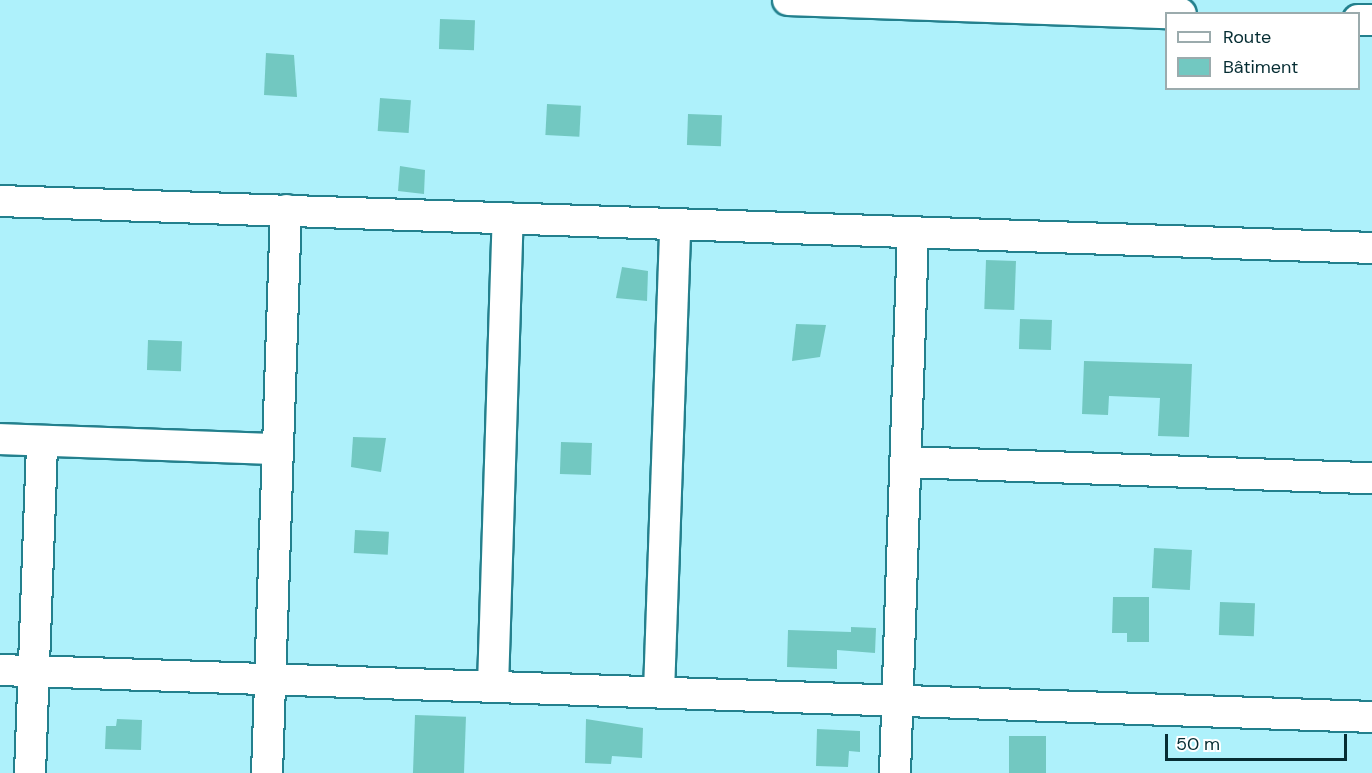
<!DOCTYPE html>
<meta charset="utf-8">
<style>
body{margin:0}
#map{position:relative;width:1372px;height:773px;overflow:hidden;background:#aef1fb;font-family:"DM Sans",sans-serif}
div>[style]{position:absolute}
.building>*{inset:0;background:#72c8c1;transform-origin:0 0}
.roads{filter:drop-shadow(2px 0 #23808d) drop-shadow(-2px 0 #23808d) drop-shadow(0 2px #23808d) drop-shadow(0 -2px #23808d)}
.street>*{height:30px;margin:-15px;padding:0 15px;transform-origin:15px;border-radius:15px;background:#fff}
span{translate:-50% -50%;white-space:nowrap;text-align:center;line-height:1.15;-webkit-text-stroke:6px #fff;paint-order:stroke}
.legend{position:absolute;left:1165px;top:12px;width:195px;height:78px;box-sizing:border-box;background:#fff;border:2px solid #9babad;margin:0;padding:8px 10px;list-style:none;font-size:18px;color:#062d33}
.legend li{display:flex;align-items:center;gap:12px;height:30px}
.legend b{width:30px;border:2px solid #9babad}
.scale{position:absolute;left:1165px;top:734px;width:182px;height:27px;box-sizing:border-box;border:3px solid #062d33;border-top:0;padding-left:8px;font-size:18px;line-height:21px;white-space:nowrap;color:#062d33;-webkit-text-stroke:4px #fff;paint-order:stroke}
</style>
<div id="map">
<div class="building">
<div style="left:440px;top:19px;width:35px;height:30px;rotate:2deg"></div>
<div style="clip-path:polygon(266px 53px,294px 55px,297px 97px,264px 95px)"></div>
<div style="left:380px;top:98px;width:31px;height:33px;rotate:4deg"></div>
<div style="left:547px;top:104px;width:34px;height:31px;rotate:3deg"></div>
<div style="left:688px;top:114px;width:34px;height:31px;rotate:2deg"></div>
<div style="clip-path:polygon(400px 166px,425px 170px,424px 194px,398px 191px)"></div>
<div style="left:986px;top:260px;width:30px;height:49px;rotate:2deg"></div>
<div style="clip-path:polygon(622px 267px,648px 271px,647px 301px,616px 298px)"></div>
<div style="left:1020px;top:319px;width:32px;height:30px;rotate:2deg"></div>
<div style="clip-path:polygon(796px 324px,826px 325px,820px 357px,792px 361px)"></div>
<div style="left:148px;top:340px;width:34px;height:30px;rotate:2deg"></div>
<div style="clip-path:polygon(1084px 361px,1192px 364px,1189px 437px,1158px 436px,1160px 398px,1109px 396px,1108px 415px,1082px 414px)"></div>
<div style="clip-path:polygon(353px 437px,386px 438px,381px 472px,351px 467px)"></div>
<div style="left:561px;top:442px;width:31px;height:32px;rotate:2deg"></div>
<div style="left:355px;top:530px;width:34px;height:23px;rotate:3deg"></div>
<div style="left:1154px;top:548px;width:38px;height:40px;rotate:3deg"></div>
<div style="clip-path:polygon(1113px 597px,1149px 597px,1149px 642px,1127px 642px,1127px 633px,1112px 633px)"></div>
<div style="left:1220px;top:602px;width:35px;height:33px;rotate:2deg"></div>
<div style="clip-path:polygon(851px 627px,876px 628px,875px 653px,837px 650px,837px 669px,787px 667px,788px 630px,851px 632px)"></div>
<div style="left:415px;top:715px;width:51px;height:58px;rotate:2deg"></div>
<div style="clip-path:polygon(117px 719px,142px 720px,141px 750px,105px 749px,106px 726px,116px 726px)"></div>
<div style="clip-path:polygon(586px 719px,643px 728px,642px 758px,612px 756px,611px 764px,585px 763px)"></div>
<div style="clip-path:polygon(817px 729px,860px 731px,860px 752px,849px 751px,848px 767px,816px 766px)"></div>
<div style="left:1009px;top:736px;width:37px;height:37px"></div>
</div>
<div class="roads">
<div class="street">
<div style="left:788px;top:0;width:393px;rotate:2deg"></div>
<div style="left:1358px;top:20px;width:14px"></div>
<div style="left:0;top:201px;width:1373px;rotate:1.96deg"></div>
<div style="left:0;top:439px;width:278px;rotate:2.1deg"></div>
<div style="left:906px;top:462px;width:466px;rotate:2deg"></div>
<div style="left:0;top:670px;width:1373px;rotate:1.96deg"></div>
<div style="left:493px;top:686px;width:468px;rotate:-88.2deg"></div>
<div style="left:659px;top:692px;width:468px;rotate:-88deg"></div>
<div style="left:30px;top:773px;width:332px;rotate:-87.9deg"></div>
<div style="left:267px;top:773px;width:563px;rotate:-88.07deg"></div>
<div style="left:895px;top:773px;width:541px;rotate:-88.09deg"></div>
</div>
</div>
<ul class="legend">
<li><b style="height:8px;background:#fff"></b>Route</li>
<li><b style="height:16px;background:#72c8c1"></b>Bâtiment</li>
</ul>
<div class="scale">50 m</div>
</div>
